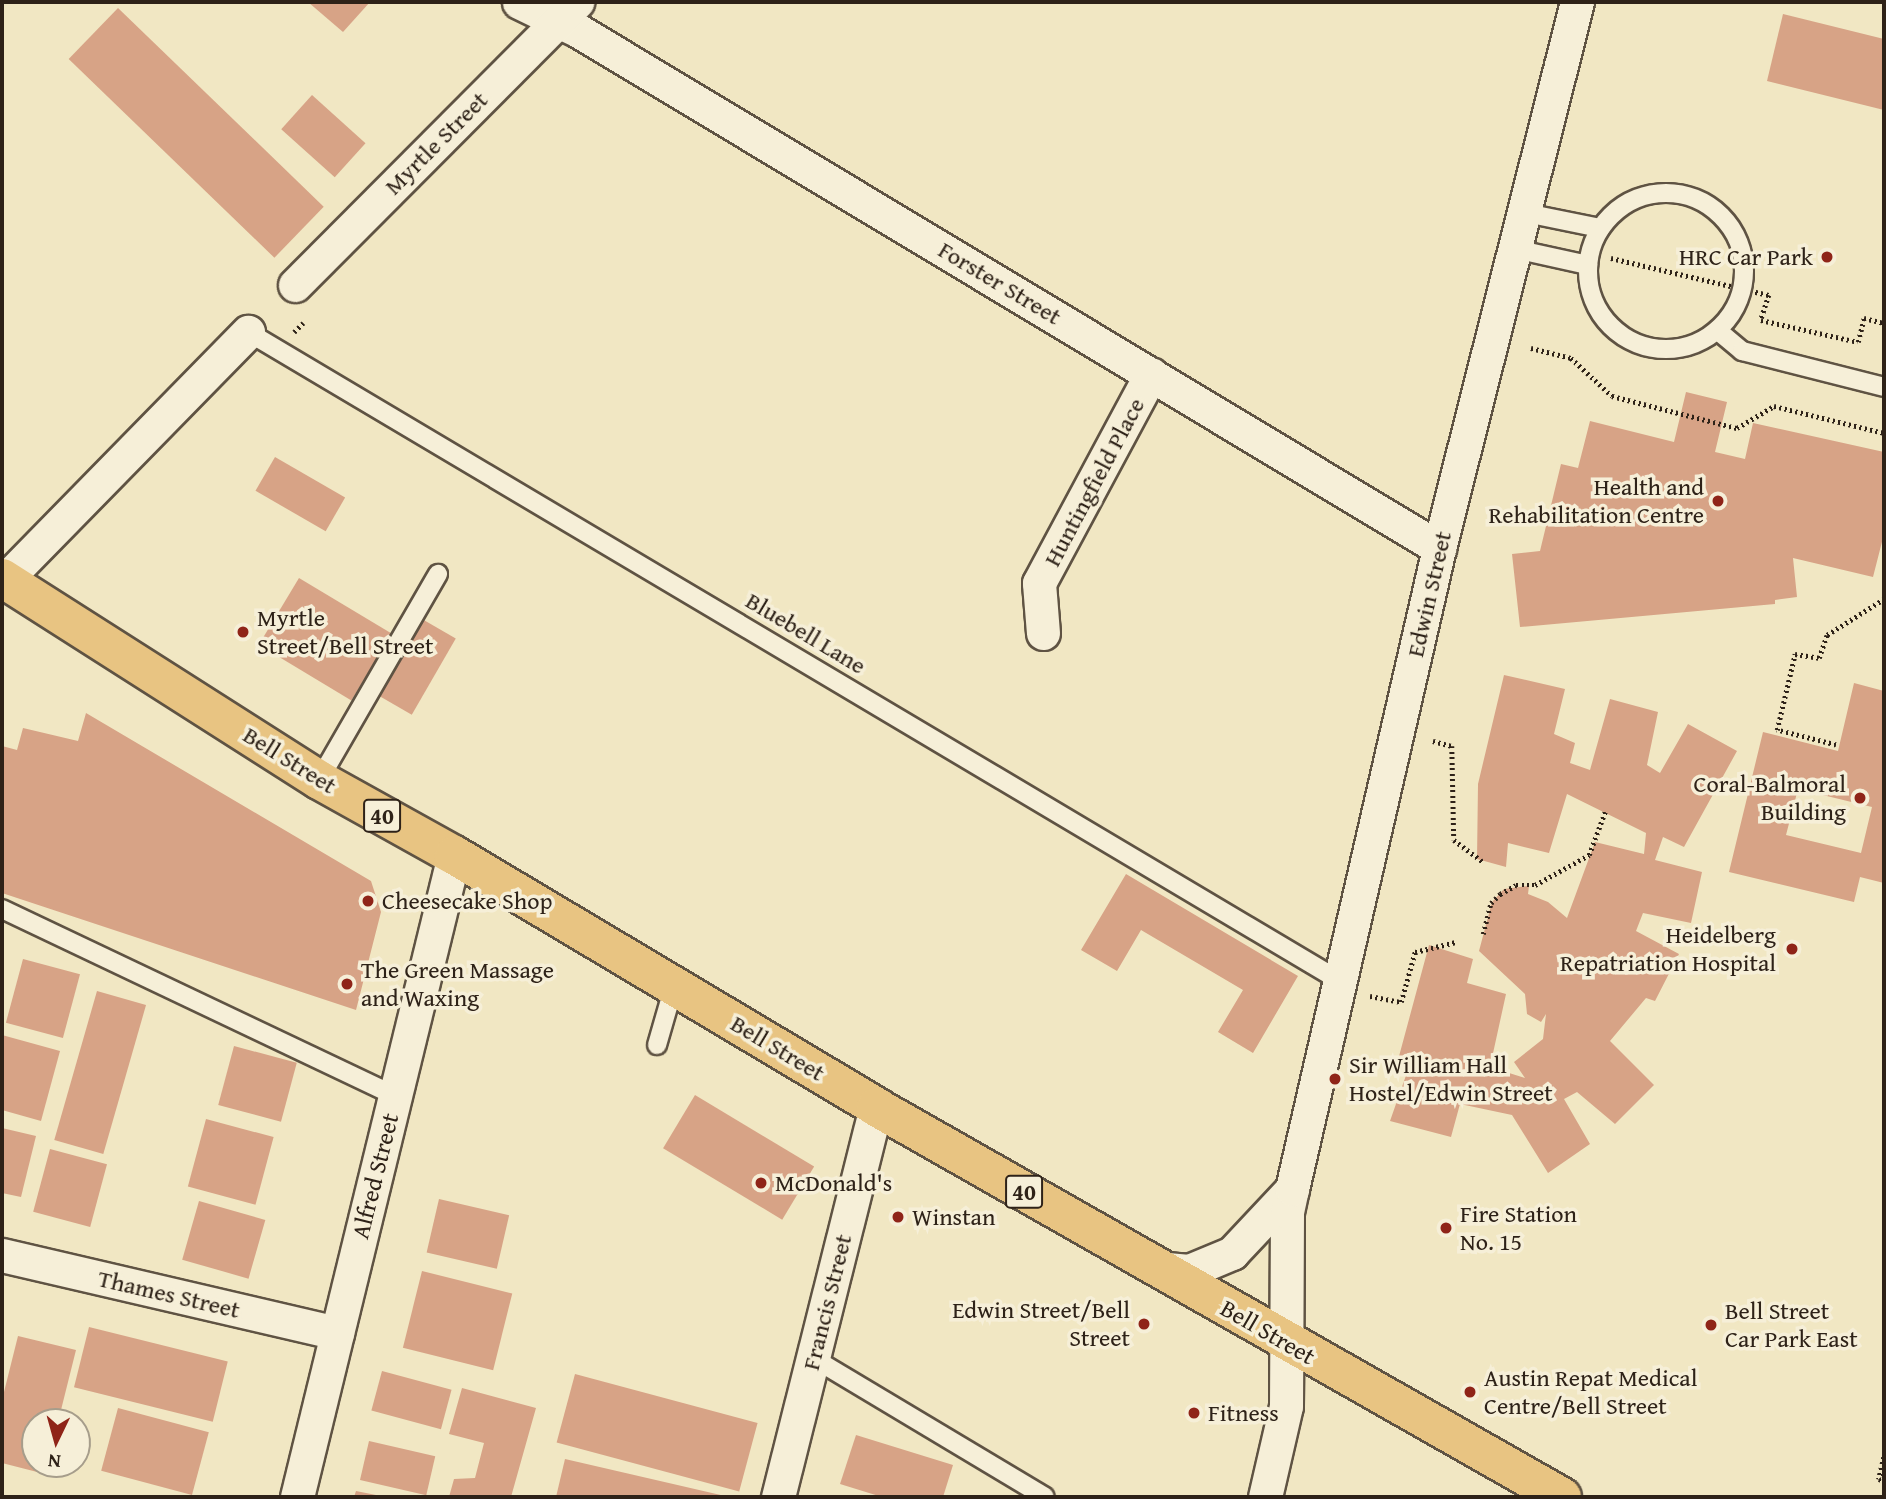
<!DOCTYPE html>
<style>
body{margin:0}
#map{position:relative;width:1886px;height:1499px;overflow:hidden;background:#f1e7c3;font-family:"Gentium Book Plus",serif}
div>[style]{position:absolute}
.building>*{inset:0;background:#d7a386;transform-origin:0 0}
.path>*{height:4.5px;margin-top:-2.25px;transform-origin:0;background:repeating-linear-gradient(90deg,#2e2218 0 2px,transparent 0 5.5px)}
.roads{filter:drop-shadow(2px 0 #5f5343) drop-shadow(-2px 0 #5f5343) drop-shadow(0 2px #5f5343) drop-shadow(0 -2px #5f5343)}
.service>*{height:18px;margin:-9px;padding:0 9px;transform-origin:9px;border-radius:9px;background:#f6efd8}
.service>.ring{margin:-9px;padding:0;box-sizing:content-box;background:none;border:18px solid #f6efd8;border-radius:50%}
.minor>*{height:33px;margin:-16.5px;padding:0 16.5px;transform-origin:16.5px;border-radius:16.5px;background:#f6efd8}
.trunk>*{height:38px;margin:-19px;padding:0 19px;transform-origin:19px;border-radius:19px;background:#e8c482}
.dots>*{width:19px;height:19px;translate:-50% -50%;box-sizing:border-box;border:4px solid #f6efd8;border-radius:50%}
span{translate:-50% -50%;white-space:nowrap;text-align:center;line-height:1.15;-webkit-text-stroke:7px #f6efd8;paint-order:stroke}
.shield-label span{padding:2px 5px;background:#f6efd8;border:2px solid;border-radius:5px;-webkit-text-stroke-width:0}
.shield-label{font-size:23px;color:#2e2218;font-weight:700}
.street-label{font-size:24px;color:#2e2218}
.poi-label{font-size:24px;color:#2e2218}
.right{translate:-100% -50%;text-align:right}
.left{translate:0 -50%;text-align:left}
.frame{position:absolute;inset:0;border:4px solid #2e2218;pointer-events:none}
.north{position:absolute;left:21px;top:1408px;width:70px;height:70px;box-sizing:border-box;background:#f6efd8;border:2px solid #a69d8b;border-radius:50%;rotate:185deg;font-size:19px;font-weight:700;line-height:28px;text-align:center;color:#2e2218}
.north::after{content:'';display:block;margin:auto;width:24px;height:32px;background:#8f2418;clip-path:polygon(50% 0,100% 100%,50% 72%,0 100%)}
</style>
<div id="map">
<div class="building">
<div style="clip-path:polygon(308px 2px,370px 2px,343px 32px)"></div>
<div style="left:118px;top:8px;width:286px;height:71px;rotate:44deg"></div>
<div style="clip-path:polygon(1783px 14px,1884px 39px,1884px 110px,1767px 81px)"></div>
<div style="left:312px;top:95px;width:72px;height:46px;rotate:42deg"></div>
<div style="clip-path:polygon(1686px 392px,1727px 402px,1715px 452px,1745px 459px,1753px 423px,1884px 452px,1884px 534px,1873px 577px,1793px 558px,1797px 597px,1775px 600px,1775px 604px,1520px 627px,1512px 554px,1540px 551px,1561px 464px,1578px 468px,1590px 421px,1674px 442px)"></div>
<div style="left:275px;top:457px;width:81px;height:39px;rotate:30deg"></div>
<div style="left:299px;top:578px;width:108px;height:78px;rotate:31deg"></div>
<div style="left:422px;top:619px;width:39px;height:88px;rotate:30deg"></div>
<div style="clip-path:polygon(1504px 675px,1565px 689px,1554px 734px,1575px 743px,1570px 763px,1590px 770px,1610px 699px,1658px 712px,1647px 765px,1660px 773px,1688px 724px,1737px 751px,1684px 847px,1663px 837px,1655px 860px,1702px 872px,1691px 923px,1643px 913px,1636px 931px,1679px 954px,1655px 1001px,1646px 998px,1610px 1041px,1654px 1085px,1615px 1124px,1577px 1092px,1564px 1099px,1590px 1144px,1548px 1173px,1512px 1115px,1460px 1104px,1451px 1137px,1390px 1121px,1410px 1064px,1398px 1060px,1429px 945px,1473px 959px,1467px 983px,1506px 994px,1490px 1067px,1525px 1078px,1514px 1062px,1543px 1039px,1546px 1014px,1541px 1022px,1527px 1014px,1525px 994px,1479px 951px,1492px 902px,1504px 889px,1529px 886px,1528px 894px,1548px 902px,1567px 918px,1595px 842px,1644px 854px,1646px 833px,1567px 794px,1549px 853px,1508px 843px,1506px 867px,1477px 859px,1478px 784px)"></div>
<div style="clip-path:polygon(evenodd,1854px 683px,1884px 691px,1884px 883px,1860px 877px,1854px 902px,1729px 872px,1763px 732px,1838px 751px,1854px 683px,1798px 789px,1872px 807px,1861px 853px,1786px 835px,1798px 789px)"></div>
<div style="clip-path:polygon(86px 713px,371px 881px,381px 912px,356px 1010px,2px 893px,2px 746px,17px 750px,23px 728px,78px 741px)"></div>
<div style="clip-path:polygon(1126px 874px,1298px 976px,1253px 1053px,1218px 1032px,1243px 990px,1141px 930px,1117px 971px,1081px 950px)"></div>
<div style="left:23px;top:959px;width:59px;height:66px;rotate:15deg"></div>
<div style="left:97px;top:991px;width:51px;height:155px;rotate:16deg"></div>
<div style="clip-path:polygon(2px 1035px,60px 1051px,41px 1121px,2px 1110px)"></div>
<div style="left:234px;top:1046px;width:65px;height:61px;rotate:15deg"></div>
<div style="left:695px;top:1095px;width:139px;height:62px;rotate:31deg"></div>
<div style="left:206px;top:1119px;width:70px;height:70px;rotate:15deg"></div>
<div style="clip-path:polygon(2px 1128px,36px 1136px,21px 1197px,2px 1193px)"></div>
<div style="left:50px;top:1149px;width:59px;height:65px;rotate:15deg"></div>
<div style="left:439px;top:1199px;width:72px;height:55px;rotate:13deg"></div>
<div style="left:199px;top:1201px;width:69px;height:61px;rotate:16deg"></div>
<div style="left:422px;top:1271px;width:93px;height:79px;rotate:14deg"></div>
<div style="left:89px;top:1327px;width:143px;height:62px;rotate:14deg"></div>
<div style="clip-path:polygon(18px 1336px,76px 1350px,58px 1422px,35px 1422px,35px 1464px,47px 1464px,45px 1474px,2px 1463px,2px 1400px)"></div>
<div style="left:382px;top:1371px;width:72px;height:41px;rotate:15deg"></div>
<div style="left:575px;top:1374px;width:189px;height:71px;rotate:15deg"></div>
<div style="clip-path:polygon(462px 1388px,536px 1408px,511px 1497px,449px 1497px,454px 1479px,475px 1478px,484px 1443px,449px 1434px)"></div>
<div style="left:118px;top:1408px;width:94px;height:65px;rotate:15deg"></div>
<div style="clip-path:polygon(856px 1435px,953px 1465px,943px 1497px,882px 1497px,840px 1484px)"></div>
<div style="left:369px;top:1441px;width:68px;height:40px;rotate:13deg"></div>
<div style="clip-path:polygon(565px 1459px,725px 1496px,725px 1497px,556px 1497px)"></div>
<div style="clip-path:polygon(356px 1491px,381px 1496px,380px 1497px,354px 1497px)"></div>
</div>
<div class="path">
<div style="left:1611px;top:258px;width:162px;rotate:13.2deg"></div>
<div style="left:1769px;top:295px;width:26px;rotate:108deg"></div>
<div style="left:1761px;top:320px;width:99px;rotate:12.8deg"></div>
<div style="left:1858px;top:342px;width:25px;rotate:-76deg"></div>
<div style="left:1864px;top:318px;width:21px;rotate:14deg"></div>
<div style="left:294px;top:332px;width:13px;rotate:-45deg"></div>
<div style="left:1531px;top:348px;width:41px;rotate:14deg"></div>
<div style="left:1571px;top:358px;width:56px;rotate:42.8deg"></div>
<div style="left:1612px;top:396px;width:129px;rotate:14.4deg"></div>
<div style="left:1737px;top:428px;width:43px;rotate:-30.7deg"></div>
<div style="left:1774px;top:406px;width:113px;rotate:13.8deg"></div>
<div style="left:1433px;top:741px;width:20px;rotate:15deg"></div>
<div style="left:1452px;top:746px;width:94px;rotate:88.8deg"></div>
<div style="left:1454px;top:840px;width:38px;rotate:37deg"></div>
<div style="left:1836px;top:745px;width:61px;rotate:-165.7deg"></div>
<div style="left:1777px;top:730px;width:78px;rotate:-76.7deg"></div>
<div style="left:1795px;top:654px;width:24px;rotate:9deg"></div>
<div style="left:1819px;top:658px;width:24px;rotate:-71deg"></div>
<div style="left:1827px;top:635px;width:67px;rotate:-32.3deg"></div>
<div style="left:1483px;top:934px;width:32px;rotate:-76deg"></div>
<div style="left:1491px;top:903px;width:13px;rotate:-45deg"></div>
<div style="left:1500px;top:894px;width:18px;rotate:-29deg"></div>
<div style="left:1516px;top:885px;width:19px"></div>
<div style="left:1535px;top:885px;width:62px;rotate:-29.1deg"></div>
<div style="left:1589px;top:855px;width:46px;rotate:-69.6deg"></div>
<div style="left:1370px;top:996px;width:32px;rotate:11deg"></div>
<div style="left:1401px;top:1002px;width:52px;rotate:-74.4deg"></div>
<div style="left:1415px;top:952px;width:42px;rotate:-13.7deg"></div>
<div style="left:1884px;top:1457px;width:23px;rotate:103deg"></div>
<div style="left:1879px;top:1479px;width:5px;rotate:22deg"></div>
</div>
<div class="roads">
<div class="service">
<div class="ring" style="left:1588px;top:193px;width:138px;height:138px"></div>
<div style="left:1526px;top:213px;width:76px;rotate:11.5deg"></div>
<div style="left:1515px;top:249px;width:75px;rotate:12.4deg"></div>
<div style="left:1717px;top:330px;width:33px;rotate:40deg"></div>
<div style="left:1742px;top:351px;width:146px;rotate:14.2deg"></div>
<div style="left:248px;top:332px;width:1267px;rotate:30.72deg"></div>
<div style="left:319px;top:780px;width:238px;rotate:-60deg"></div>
<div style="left:2px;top:909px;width:434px;rotate:25.4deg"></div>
<div style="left:657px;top:1045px;width:61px;rotate:-73.9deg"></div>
<div style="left:813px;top:1358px;width:270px;rotate:30.9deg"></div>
</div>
<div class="minor">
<div style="left:519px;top:2px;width:64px;rotate:25.8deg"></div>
<div style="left:577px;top:30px;width:1006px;rotate:31deg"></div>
<div style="left:295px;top:285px;width:400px;rotate:-45.1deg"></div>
<div style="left:6px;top:579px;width:346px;rotate:-45.6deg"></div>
<div style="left:1043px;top:633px;width:50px;rotate:-94.6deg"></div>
<div style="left:1039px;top:583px;width:237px;rotate:-61.8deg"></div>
<div style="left:2px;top:1255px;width:344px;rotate:13.1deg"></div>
<div style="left:1156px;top:1268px;width:33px;rotate:5deg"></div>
<div style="left:1189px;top:1271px;width:47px;rotate:-22.7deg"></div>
<div style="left:1232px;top:1253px;width:88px;rotate:-46.8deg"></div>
<div style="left:297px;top:1497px;width:661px;rotate:-76.26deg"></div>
<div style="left:778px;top:1497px;width:402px;rotate:-75.9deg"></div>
<div style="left:1265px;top:1497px;width:93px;rotate:-77deg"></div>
<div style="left:1286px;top:1406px;width:194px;rotate:-89.7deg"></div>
<div style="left:1287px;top:1212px;width:24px;rotate:-78deg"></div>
<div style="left:1292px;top:1189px;width:658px;rotate:-77.08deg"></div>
<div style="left:1439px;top:548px;width:563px;rotate:-75.82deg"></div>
</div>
<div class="trunk">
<div style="left:2px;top:578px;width:376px;rotate:32.5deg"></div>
<div style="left:319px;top:780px;width:154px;rotate:29.1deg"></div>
<div style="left:454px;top:855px;width:492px;rotate:30.8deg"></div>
<div style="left:876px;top:1107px;width:789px;rotate:29.62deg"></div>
</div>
</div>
<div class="dots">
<div style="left:1827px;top:257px;background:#8f2418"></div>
<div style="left:1718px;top:501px;background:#8f2418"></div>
<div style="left:243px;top:632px;background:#8f2418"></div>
<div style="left:1860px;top:798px;background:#8f2418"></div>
<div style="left:368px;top:901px;background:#8f2418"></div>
<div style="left:1792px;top:949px;background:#8f2418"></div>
<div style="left:347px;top:984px;background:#8f2418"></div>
<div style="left:1335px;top:1079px;background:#8f2418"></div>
<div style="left:761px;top:1183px;background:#8f2418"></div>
<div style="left:898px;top:1217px;background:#8f2418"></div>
<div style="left:1446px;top:1228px;background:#8f2418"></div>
<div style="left:1144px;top:1324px;background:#8f2418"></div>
<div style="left:1711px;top:1325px;background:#8f2418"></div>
<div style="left:1470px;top:1392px;background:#8f2418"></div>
<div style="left:1194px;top:1413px;background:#8f2418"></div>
</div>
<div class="shield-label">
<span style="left:382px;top:816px">40</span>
<span style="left:1024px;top:1192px">40</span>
</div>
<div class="street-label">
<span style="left:436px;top:143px;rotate:-45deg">Myrtle Street</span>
<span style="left:1000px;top:283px;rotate:31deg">Forster Street</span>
<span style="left:1094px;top:482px;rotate:-62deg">Huntingfield Place</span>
<span style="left:1429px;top:594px;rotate:-77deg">Edwin Street</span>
<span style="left:806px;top:633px;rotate:31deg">Bluebell Lane</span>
<span style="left:290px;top:760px;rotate:32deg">Bell Street</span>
<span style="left:778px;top:1048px;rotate:31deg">Bell Street</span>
<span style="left:375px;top:1176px;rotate:-76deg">Alfred Street</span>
<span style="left:169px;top:1294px;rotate:13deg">Thames Street</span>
<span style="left:827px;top:1302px;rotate:-76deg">Francis Street</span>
<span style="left:1268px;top:1332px;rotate:30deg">Bell Street</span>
</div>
<div class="poi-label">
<span class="right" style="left:1813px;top:257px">HRC Car Park</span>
<span class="right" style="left:1704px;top:501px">Health and<br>Rehabilitation Centre</span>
<span class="left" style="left:257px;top:632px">Myrtle<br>Street/Bell Street</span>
<span class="right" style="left:1846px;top:798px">Coral-Balmoral<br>Building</span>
<span class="left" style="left:382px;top:901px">Cheesecake Shop</span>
<span class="right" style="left:1776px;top:949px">Heidelberg<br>Repatriation Hospital</span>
<span class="left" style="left:361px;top:984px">The Green Massage<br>and Waxing</span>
<span class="left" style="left:1349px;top:1079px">Sir William Hall<br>Hostel/Edwin Street</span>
<span class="left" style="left:775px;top:1183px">McDonald's</span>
<span class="left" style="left:1460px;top:1228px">Fire Station<br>No. 15</span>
<span class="left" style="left:912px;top:1217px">Winstan</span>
<span class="right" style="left:1130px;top:1324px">Edwin Street/Bell<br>Street</span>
<span class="left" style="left:1725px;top:1325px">Bell Street<br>Car Park East</span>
<span class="left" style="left:1484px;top:1392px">Austin Repat Medical<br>Centre/Bell Street</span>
<span class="left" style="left:1208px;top:1413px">Fitness</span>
</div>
<div class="frame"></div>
<div class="north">N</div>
</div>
